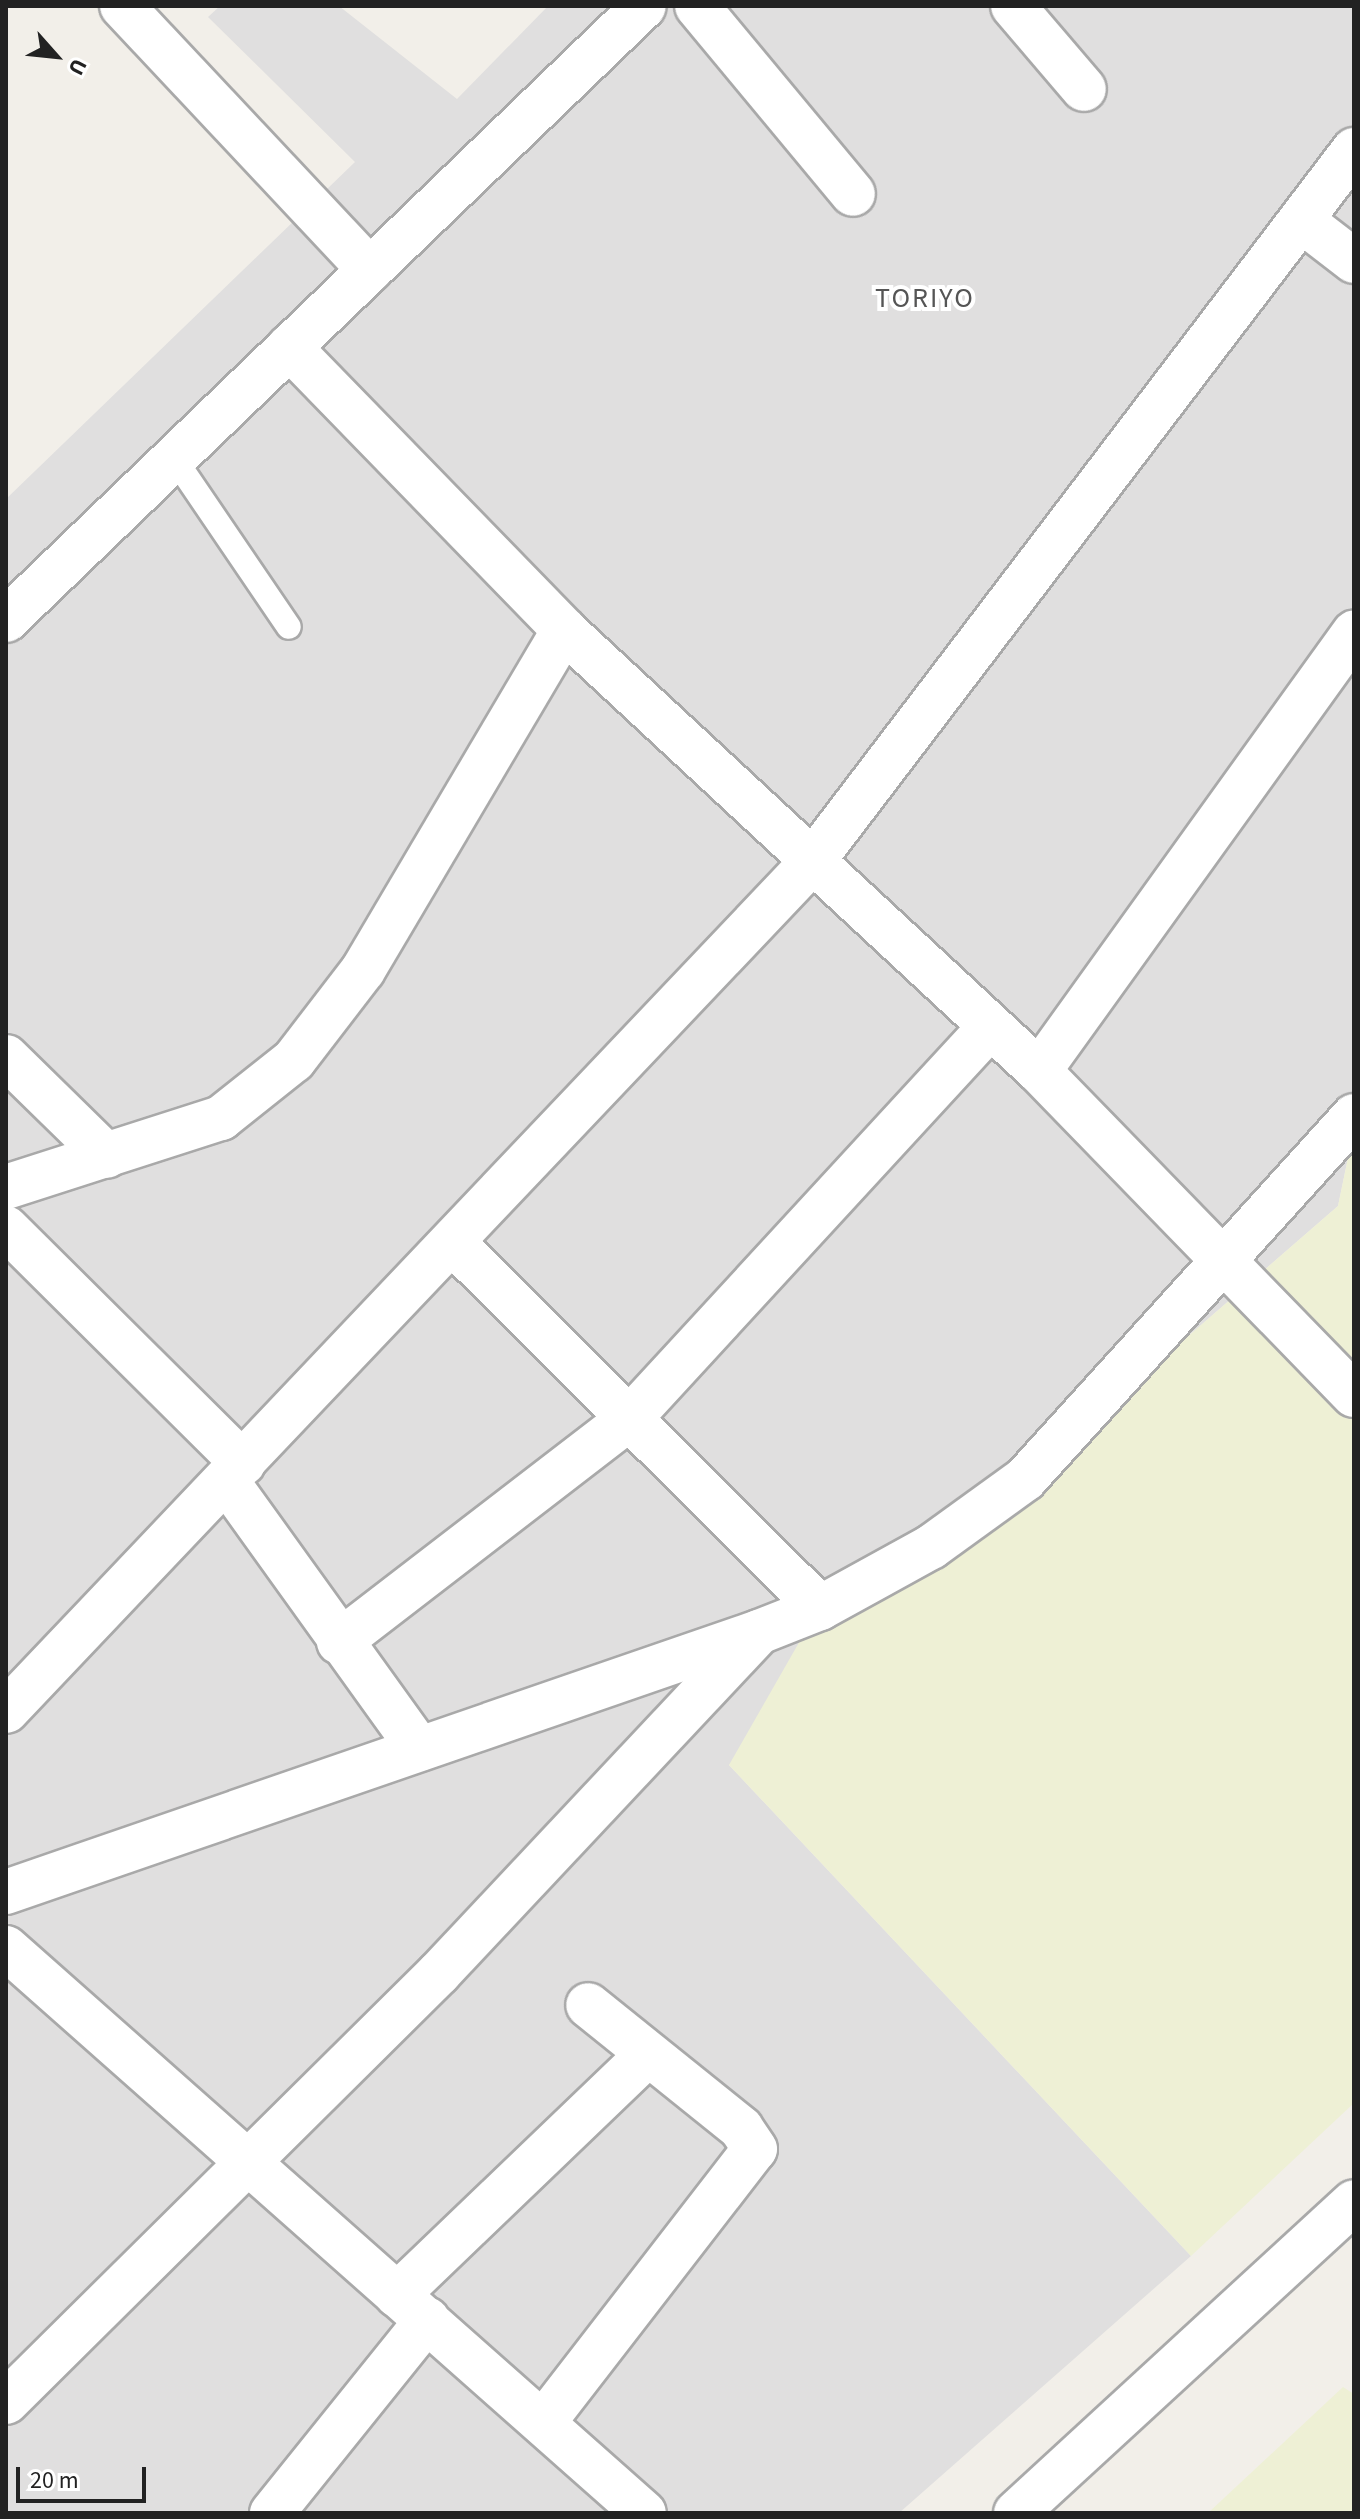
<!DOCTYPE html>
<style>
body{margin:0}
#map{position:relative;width:1360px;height:2519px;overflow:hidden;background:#f2efe9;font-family:"Source Sans 3",sans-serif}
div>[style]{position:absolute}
.residential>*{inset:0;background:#e0dfdf}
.farmland>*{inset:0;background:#eef0d5}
.roads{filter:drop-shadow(2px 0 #a9a9a9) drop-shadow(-2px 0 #a9a9a9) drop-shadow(0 2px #a9a9a9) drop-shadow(0 -2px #a9a9a9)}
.service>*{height:24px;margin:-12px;padding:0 12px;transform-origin:12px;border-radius:12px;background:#fff}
.minor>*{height:44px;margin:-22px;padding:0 22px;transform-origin:22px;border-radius:22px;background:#fff}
span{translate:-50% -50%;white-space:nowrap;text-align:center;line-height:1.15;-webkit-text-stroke:8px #fff;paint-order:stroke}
.quarter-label{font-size:28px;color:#555;letter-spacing:2px}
.frame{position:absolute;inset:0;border:8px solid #222;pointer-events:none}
.north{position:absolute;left:16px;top:16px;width:80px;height:80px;-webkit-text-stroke:6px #fff;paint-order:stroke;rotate:117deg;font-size:22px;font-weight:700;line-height:32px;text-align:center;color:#222}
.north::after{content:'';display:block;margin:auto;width:28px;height:36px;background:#222;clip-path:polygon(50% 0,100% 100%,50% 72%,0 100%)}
.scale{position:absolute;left:16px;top:2467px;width:130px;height:36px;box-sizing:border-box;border:4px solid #222;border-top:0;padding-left:10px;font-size:24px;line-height:28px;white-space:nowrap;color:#222;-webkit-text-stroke:6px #fff;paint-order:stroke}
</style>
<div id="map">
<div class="residential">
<div style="clip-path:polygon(220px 6px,339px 6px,457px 99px,548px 6px,1354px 6px,1354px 1129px,1338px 1206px,1094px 1418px,729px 1765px,1191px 2256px,899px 2513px,6px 2513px,6px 499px,355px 162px,208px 17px)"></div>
</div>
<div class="farmland">
<div style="clip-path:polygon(1354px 1129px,1354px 2103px,1191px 2256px,729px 1765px,805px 1632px,1094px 1418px,1338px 1206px)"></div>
<div style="clip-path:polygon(1343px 2387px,1354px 2394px,1354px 2513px,1208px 2513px)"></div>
</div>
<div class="roads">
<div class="service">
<div style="left:174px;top:458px;width:204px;rotate:55.8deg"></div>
</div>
<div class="minor">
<div style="left:122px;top:6px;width:362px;rotate:46.8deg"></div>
<div style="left:697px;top:6px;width:244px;rotate:50.3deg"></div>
<div style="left:1013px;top:6px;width:109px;rotate:49.5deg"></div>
<div style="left:1301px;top:220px;width:67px;rotate:37.7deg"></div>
<div style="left:289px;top:347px;width:395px;rotate:45.8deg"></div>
<div style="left:564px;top:630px;width:648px;rotate:42.87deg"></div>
<div style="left:1039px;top:1071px;width:452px;rotate:45.8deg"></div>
<div style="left:6px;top:620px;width:885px;rotate:-43.9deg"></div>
<div style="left:6px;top:1057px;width:141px;rotate:44.4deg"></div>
<div style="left:1039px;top:1071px;width:540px;rotate:-54.28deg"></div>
<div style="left:6px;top:1187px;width:226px;rotate:-17.8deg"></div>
<div style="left:221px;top:1118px;width:93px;rotate:-38.5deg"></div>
<div style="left:294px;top:1060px;width:113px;rotate:-52.5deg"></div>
<div style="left:363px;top:970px;width:395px;rotate:-59.4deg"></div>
<div style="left:6px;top:1228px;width:334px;rotate:44.8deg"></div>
<div style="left:454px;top:1244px;width:516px;rotate:44.84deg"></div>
<div style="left:226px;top:1480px;width:331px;rotate:54.3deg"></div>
<div style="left:339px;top:1642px;width:367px;rotate:-37.6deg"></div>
<div style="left:630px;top:1418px;width:530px;rotate:-47.37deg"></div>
<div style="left:6px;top:1711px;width:1171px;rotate:-46.49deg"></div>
<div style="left:812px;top:862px;width:895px;rotate:-52.72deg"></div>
<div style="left:6px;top:1892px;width:797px;rotate:-19.05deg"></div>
<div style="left:759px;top:1632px;width:66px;rotate:-21.5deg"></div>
<div style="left:820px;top:1608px;width:127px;rotate:-28.8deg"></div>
<div style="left:931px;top:1547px;width:116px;rotate:-35.9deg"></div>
<div style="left:1025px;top:1479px;width:490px;rotate:-47.8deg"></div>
<div style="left:6px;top:1948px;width:852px;rotate:41.53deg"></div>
<div style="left:397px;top:2295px;width:345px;rotate:-43.8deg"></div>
<div style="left:6px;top:2402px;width:610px;rotate:-44.73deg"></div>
<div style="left:439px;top:1973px;width:465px;rotate:-46.8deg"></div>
<div style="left:546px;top:2419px;width:341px;rotate:-52.3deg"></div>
<div style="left:755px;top:2149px;width:25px;rotate:-124deg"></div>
<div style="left:741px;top:2128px;width:196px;rotate:-141.2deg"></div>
<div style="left:272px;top:2513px;width:248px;rotate:-51.2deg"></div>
<div style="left:1016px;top:2513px;width:459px;rotate:-42.6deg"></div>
</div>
</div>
<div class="quarter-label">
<span style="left:925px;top:298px">TORIYO</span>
</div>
<div class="frame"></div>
<div class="north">U</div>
<div class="scale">20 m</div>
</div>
